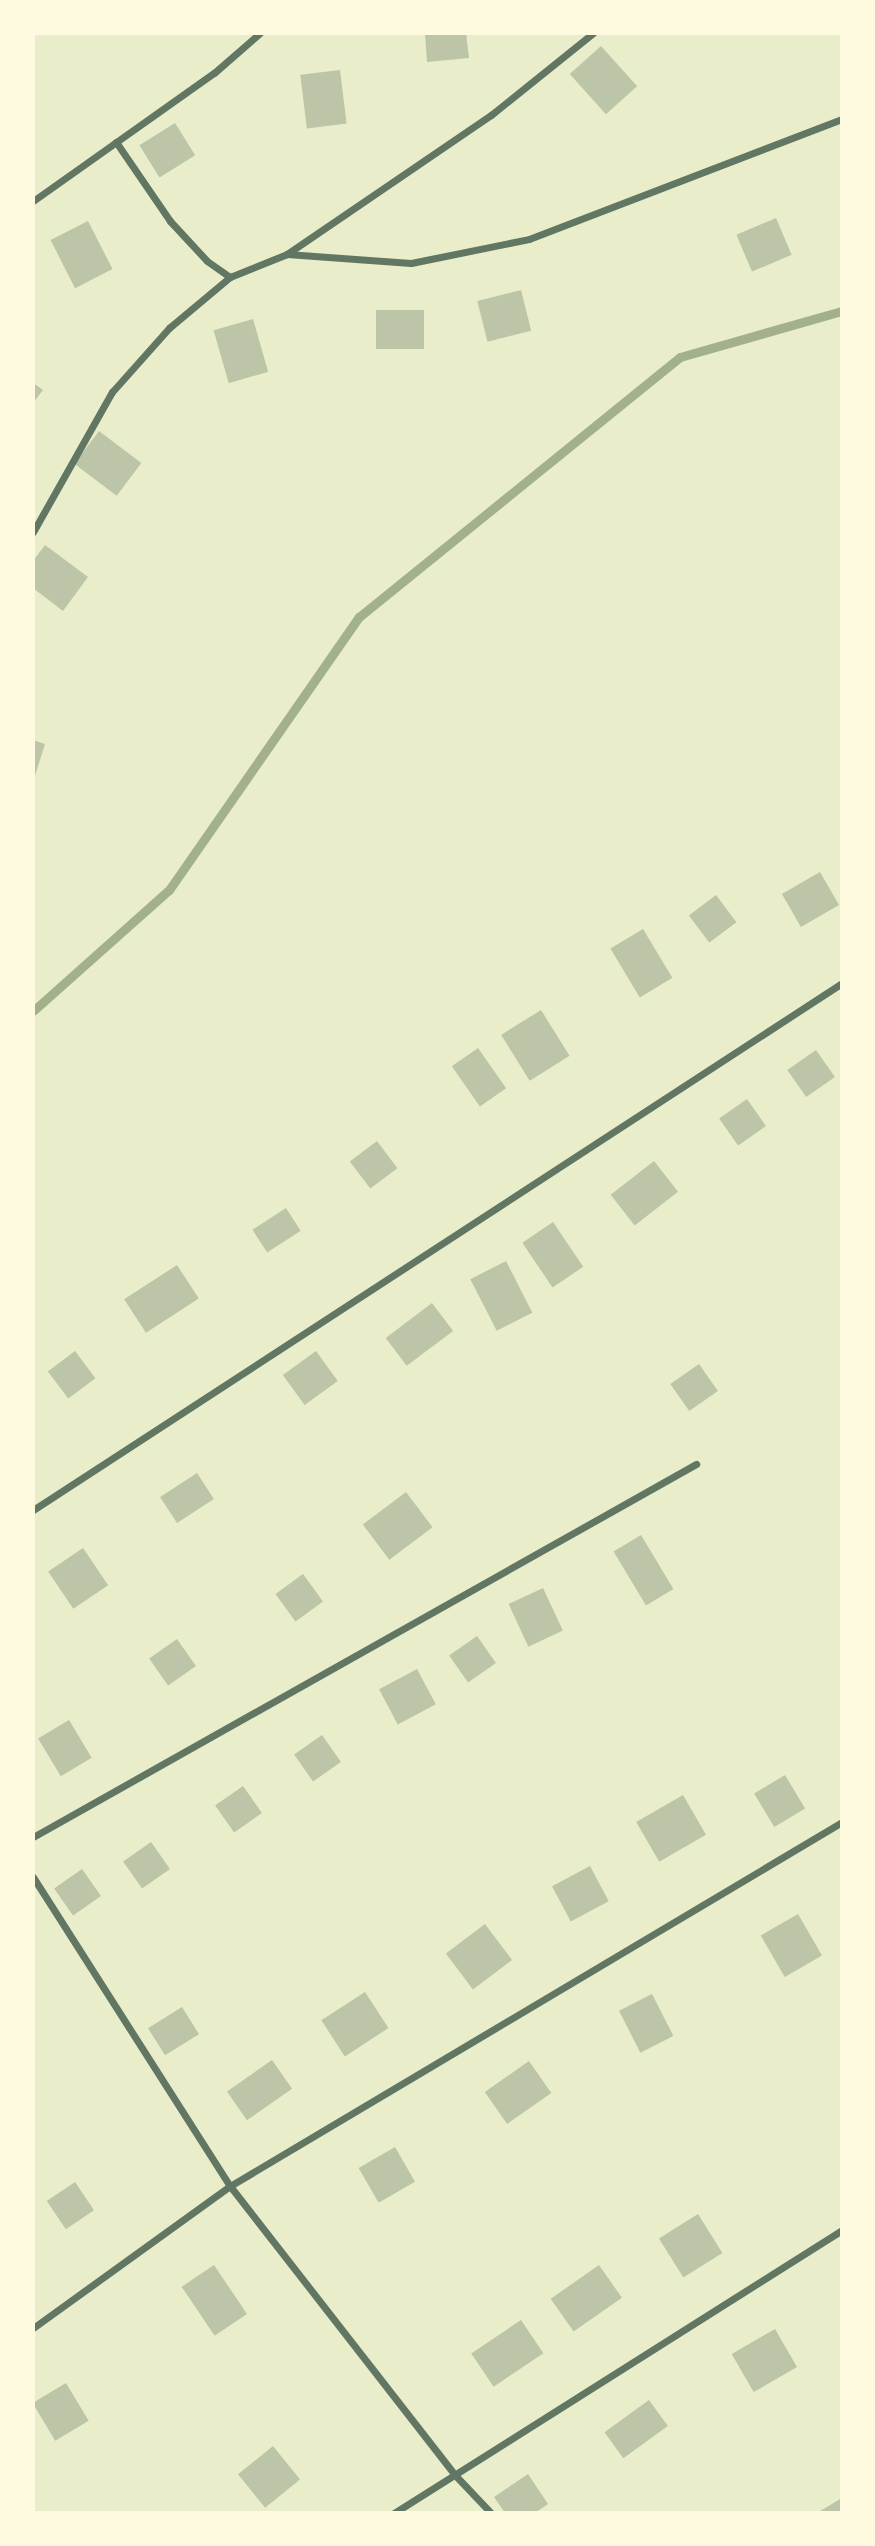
<!DOCTYPE html>
<style>
body{margin:0}
#map{position:relative;width:875px;height:2546px;overflow:hidden;background:#e9edc9;font-family:"Exo 2",sans-serif}
div>[style]{position:absolute}
.stream>*{height:9px;margin:-4.5px;padding:0 4.5px;transform-origin:4.5px;border-radius:4.5px;background:#a3b18a}
.building>*{inset:0;background:#bcc5a7;transform-origin:0 0}
.minor>*{height:7px;margin:-3.5px;padding:0 3.5px;transform-origin:3.5px;border-radius:3.5px;background:#617663}
span{translate:-50% -50%;white-space:nowrap;text-align:center;line-height:1.15;-webkit-text-stroke:6px #fefae0;paint-order:stroke}
.frame{position:absolute;inset:0;border:35px solid #fefae0;pointer-events:none}
</style>
<div id="map">
<div class="stream">
<div style="left:33px;top:1011px;width:182px;rotate:-41.7deg"></div>
<div style="left:169px;top:890px;width:333px;rotate:-55.2deg"></div>
<div style="left:359px;top:617px;width:413px;rotate:-39deg"></div>
<div style="left:680px;top:357px;width:168px;rotate:-15.9deg"></div>
</div>
<div class="building">
<div style="clip-path:polygon(425px 33px,466px 33px,469px 58px,427px 62px)"></div>
<div style="left:601px;top:46px;width:54px;height:42px;rotate:48deg"></div>
<div style="left:340px;top:70px;width:54px;height:40px;rotate:83deg"></div>
<div style="left:175px;top:123px;width:38px;height:42px;rotate:58deg"></div>
<div style="left:776px;top:218px;width:40px;height:43px;rotate:67deg"></div>
<div style="left:88px;top:221px;width:54px;height:42px;rotate:63deg"></div>
<div style="left:521px;top:290px;width:42px;height:45px;rotate:76deg"></div>
<div style="left:376px;top:310px;width:48px;height:39px"></div>
<div style="left:253px;top:319px;width:55px;height:41px;rotate:74deg"></div>
<div style="clip-path:polygon(33px 383px,43px 390px,33px 403px)"></div>
<div style="left:99px;top:431px;width:53px;height:41px;rotate:37deg"></div>
<div style="clip-path:polygon(45px 545px,88px 577px,63px 611px,33px 588px,33px 561px)"></div>
<div style="clip-path:polygon(33px 740px,45px 744px,34px 779px,33px 779px)"></div>
<div style="left:820px;top:872px;width:38px;height:44px;rotate:60deg"></div>
<div style="left:716px;top:895px;width:34px;height:34px;rotate:53deg"></div>
<div style="left:643px;top:929px;width:57px;height:38px;rotate:59deg"></div>
<div style="left:541px;top:1010px;width:54px;height:47px;rotate:58deg"></div>
<div style="left:478px;top:1048px;width:49px;height:32px;rotate:55deg"></div>
<div style="left:816px;top:1050px;width:33px;height:35px;rotate:55deg"></div>
<div style="left:747px;top:1099px;width:33px;height:34px;rotate:55deg"></div>
<div style="left:377px;top:1141px;width:34px;height:34px;rotate:53deg"></div>
<div style="left:654px;top:1161px;width:39px;height:55px;rotate:52deg"></div>
<div style="left:286px;top:1208px;width:27px;height:40px;rotate:57deg"></div>
<div style="left:553px;top:1222px;width:54px;height:37px;rotate:56deg"></div>
<div style="left:506px;top:1261px;width:58px;height:40px;rotate:63deg"></div>
<div style="left:177px;top:1265px;width:40px;height:63px;rotate:57deg"></div>
<div style="left:432px;top:1303px;width:35px;height:58px;rotate:53deg"></div>
<div style="left:75px;top:1351px;width:34px;height:34px;rotate:53deg"></div>
<div style="left:316px;top:1351px;width:37px;height:41px;rotate:54deg"></div>
<div style="left:699px;top:1364px;width:33px;height:35px;rotate:55deg"></div>
<div style="left:197px;top:1473px;width:31px;height:44px;rotate:57deg"></div>
<div style="left:406px;top:1492px;width:44px;height:54px;rotate:53deg"></div>
<div style="left:641px;top:1535px;width:63px;height:32px;rotate:59deg"></div>
<div style="left:83px;top:1548px;width:45px;height:42px;rotate:56deg"></div>
<div style="left:303px;top:1574px;width:34px;height:34px;rotate:54deg"></div>
<div style="left:543px;top:1588px;width:47px;height:38px;rotate:65deg"></div>
<div style="left:477px;top:1636px;width:33px;height:34px;rotate:55deg"></div>
<div style="left:177px;top:1639px;width:33px;height:34px;rotate:55deg"></div>
<div style="left:417px;top:1669px;width:40px;height:43px;rotate:62deg"></div>
<div style="left:69px;top:1720px;width:44px;height:36px;rotate:59deg"></div>
<div style="left:322px;top:1735px;width:33px;height:34px;rotate:55deg"></div>
<div style="left:785px;top:1775px;width:39px;height:36px;rotate:59deg"></div>
<div style="left:243px;top:1786px;width:33px;height:34px;rotate:55deg"></div>
<div style="left:683px;top:1795px;width:46px;height:54px;rotate:60deg"></div>
<div style="left:151px;top:1842px;width:33px;height:34px;rotate:55deg"></div>
<div style="left:590px;top:1866px;width:40px;height:43px;rotate:62deg"></div>
<div style="left:82px;top:1869px;width:33px;height:34px;rotate:55deg"></div>
<div style="left:798px;top:1914px;width:48px;height:43px;rotate:60deg"></div>
<div style="left:485px;top:1924px;width:45px;height:49px;rotate:53deg"></div>
<div style="left:365px;top:1992px;width:43px;height:52px;rotate:57deg"></div>
<div style="left:652px;top:1994px;width:47px;height:37px;rotate:63deg"></div>
<div style="left:182px;top:2007px;width:32px;height:40px;rotate:58deg"></div>
<div style="left:272px;top:2060px;width:35px;height:55px;rotate:55deg"></div>
<div style="left:529px;top:2061px;width:39px;height:54px;rotate:55deg"></div>
<div style="left:395px;top:2147px;width:40px;height:42px;rotate:60deg"></div>
<div style="left:75px;top:2182px;width:34px;height:34px;rotate:56deg"></div>
<div style="left:698px;top:2214px;width:46px;height:46px;rotate:58deg"></div>
<div style="left:214px;top:2265px;width:59px;height:39px;rotate:56deg"></div>
<div style="left:599px;top:2265px;width:40px;height:59px;rotate:55deg"></div>
<div style="left:521px;top:2320px;width:40px;height:60px;rotate:56deg"></div>
<div style="left:775px;top:2329px;width:44px;height:50px;rotate:60deg"></div>
<div style="left:66px;top:2383px;width:44px;height:39px;rotate:59deg"></div>
<div style="left:649px;top:2400px;width:32px;height:55px;rotate:54deg"></div>
<div style="left:273px;top:2446px;width:43px;height:45px;rotate:51deg"></div>
<div style="clip-path:polygon(528px 2474px,548px 2504px,535px 2513px,505px 2513px,494px 2497px)"></div>
<div style="clip-path:polygon(840px 2499px,842px 2513px,817px 2513px)"></div>
</div>
<div class="minor">
<div style="left:116px;top:142px;width:96px;rotate:55.6deg"></div>
<div style="left:170px;top:221px;width:54px;rotate:47.2deg"></div>
<div style="left:207px;top:261px;width:28px;rotate:35deg"></div>
<div style="left:33px;top:201px;width:222px;rotate:-35.3deg"></div>
<div style="left:214px;top:73px;width:61px;rotate:-41deg"></div>
<div style="left:287px;top:254px;width:124px;rotate:4.2deg"></div>
<div style="left:411px;top:263px;width:120px;rotate:-11.5deg"></div>
<div style="left:529px;top:239px;width:335px;rotate:-21deg"></div>
<div style="left:33px;top:532px;width:161px;rotate:-60.6deg"></div>
<div style="left:112px;top:392px;width:86px;rotate:-48.3deg"></div>
<div style="left:169px;top:328px;width:80px;rotate:-39.9deg"></div>
<div style="left:230px;top:277px;width:61px;rotate:-22deg"></div>
<div style="left:287px;top:254px;width:247px;rotate:-34.3deg"></div>
<div style="left:491px;top:115px;width:131px;rotate:-38.8deg"></div>
<div style="left:33px;top:1510px;width:966px;rotate:-33.08deg"></div>
<div style="left:33px;top:1837px;width:761px;rotate:-29.36deg"></div>
<div style="left:33px;top:1877px;width:366px;rotate:57.5deg"></div>
<div style="left:230px;top:2186px;width:365px;rotate:52.1deg"></div>
<div style="left:454px;top:2474px;width:54px;rotate:46.5deg"></div>
<div style="left:33px;top:2328px;width:243px;rotate:-35.8deg"></div>
<div style="left:230px;top:2186px;width:712px;rotate:-30.74deg"></div>
<div style="left:394px;top:2513px;width:530px;rotate:-32.28deg"></div>
</div>
<div class="frame"></div>
</div>
